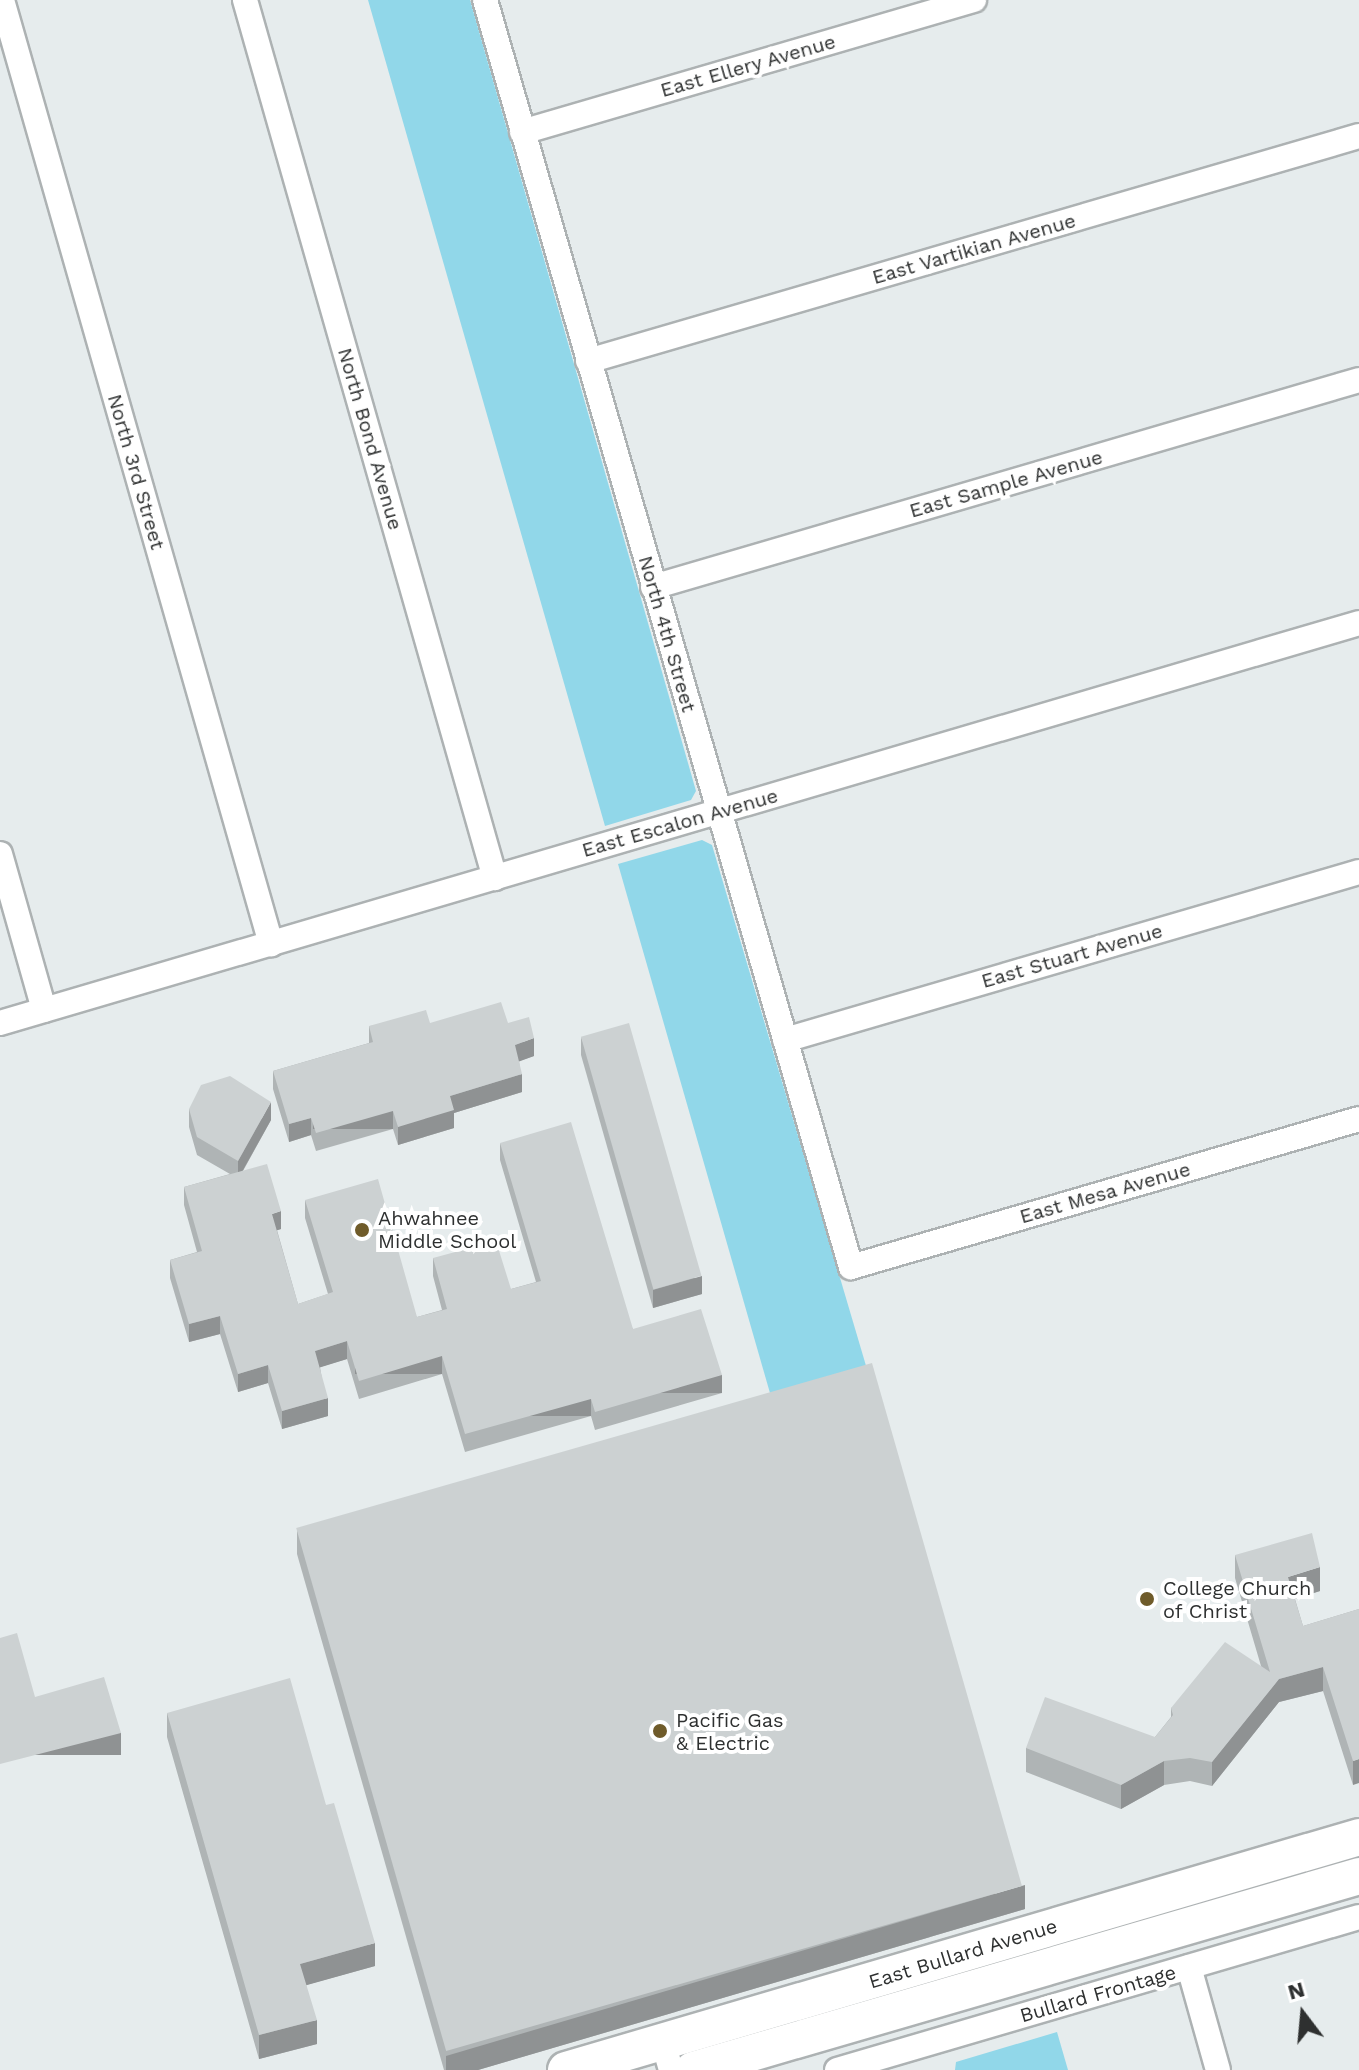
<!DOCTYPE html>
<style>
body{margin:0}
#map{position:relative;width:1359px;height:2070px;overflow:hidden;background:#e6eced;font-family:"Work Sans",sans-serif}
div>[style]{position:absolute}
.green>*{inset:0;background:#91d7e9}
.roads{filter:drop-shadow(2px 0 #adb2b3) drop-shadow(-2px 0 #adb2b3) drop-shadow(0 2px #adb2b3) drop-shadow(0 -2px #adb2b3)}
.minor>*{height:24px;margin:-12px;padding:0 12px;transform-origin:12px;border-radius:12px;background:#fff}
.primary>*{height:36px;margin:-18px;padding:0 18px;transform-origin:18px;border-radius:18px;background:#fff}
.wall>*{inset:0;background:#afb4b5}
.shaded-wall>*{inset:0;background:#8f9293;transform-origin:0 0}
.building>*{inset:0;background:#ccd1d2;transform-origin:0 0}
.dots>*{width:22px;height:22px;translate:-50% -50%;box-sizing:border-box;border:4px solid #fff;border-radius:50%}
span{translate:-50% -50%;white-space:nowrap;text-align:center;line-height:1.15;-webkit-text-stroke:8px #fff;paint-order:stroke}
.street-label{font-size:20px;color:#2e3030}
.poi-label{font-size:20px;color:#2e3030}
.left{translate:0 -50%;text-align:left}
.north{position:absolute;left:1263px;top:1974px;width:80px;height:80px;-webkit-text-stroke:6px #fff;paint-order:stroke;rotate:344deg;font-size:22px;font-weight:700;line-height:32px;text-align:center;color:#2e3030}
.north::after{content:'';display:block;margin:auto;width:28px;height:36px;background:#2e3030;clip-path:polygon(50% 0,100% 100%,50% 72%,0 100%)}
</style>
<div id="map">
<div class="green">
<div style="clip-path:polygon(368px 0,470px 0,696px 791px,691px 800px,605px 826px)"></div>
<div style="clip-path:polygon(702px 840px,712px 845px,872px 1386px,776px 1414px,618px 864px)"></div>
<div style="clip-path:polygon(1057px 2032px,1068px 2070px,955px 2070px,956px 2062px)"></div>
</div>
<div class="roads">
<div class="minor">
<div style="left:2px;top:0;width:982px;rotate:74.09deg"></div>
<div style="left:245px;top:0;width:913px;rotate:74.11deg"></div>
<div style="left:485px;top:0;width:1319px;rotate:73.89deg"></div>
<div style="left:851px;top:1267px;width:529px;rotate:-16.24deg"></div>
<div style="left:522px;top:132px;width:471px;rotate:-16.3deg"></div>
<div style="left:588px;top:361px;width:803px;rotate:-16.27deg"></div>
<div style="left:653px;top:587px;width:736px;rotate:-16.34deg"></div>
<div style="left:0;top:854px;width:162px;rotate:74.2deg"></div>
<div style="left:0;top:1023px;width:1417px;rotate:-16.4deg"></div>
<div style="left:785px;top:1040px;width:598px;rotate:-16.31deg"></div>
<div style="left:1189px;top:1967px;width:107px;rotate:74.3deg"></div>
<div style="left:663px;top:2042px;width:29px;rotate:74deg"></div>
<div style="left:837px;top:2070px;width:544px;rotate:-16.34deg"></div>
</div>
<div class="primary">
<div style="left:566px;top:2070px;width:827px;rotate:-16.37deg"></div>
<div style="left:693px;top:2070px;width:694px;rotate:-16.24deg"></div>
</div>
</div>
<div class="wall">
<div style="clip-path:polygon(430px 1023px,508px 1023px,534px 1056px,519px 1061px,522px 1092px,454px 1113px,454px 1128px,398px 1145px,393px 1129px,316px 1151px,311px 1135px,289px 1142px,273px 1089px,273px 1071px,369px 1043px,369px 1026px)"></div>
<div style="clip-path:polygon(581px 1037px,702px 1294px,653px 1308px,581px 1055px)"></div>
<div style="clip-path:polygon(189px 1109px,271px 1120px,243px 1171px,281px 1229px,277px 1230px,298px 1304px,328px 1294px,305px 1218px,305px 1200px,417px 1317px,442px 1310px,433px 1276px,433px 1258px,511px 1289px,536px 1282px,500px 1160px,500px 1143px,633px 1329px,722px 1393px,595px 1430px,591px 1416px,465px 1452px,442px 1374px,359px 1399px,347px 1359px,320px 1367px,328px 1416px,282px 1429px,268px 1383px,238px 1392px,220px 1334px,189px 1342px,170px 1278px,170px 1260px,197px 1252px,184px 1205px,184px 1187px,230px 1174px,197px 1155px,189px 1127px)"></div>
<div style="clip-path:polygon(297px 1531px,1025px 1909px,478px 2070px,444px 2070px,297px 1554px)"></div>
<div style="clip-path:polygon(1235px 1555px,1320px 1591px,1295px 1599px,1303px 1626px,1359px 1609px,1353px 1785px,1323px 1691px,1279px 1702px,1212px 1786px,1190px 1781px,1164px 1785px,1121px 1809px,1026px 1772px,1026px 1748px,1155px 1737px,1171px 1717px,1171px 1708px,1261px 1666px,1235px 1578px)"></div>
<div style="clip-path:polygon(167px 1713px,326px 1805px,375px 1966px,306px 1985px,317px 2044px,259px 2059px,167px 1737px)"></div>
</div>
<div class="shaded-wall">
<div style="clip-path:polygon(534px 1038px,534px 1056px,515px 1063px,515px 1045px)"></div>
<div style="clip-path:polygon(522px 1074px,522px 1092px,454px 1113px,454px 1128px,398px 1145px,398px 1127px,450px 1096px)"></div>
<div style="clip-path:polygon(271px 1102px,271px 1120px,238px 1179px,238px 1161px)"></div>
<div style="left:393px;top:1111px;width:18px;height:80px;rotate:90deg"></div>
<div style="clip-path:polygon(311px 1118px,311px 1135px,289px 1142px,289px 1124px)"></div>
<div style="clip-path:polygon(281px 1211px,281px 1229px,272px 1232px,272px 1214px)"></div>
<div style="clip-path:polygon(702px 1276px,702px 1294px,653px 1308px,653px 1290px)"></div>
<div style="clip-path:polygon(220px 1316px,220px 1334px,189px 1342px,189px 1324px)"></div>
<div style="clip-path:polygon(347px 1341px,347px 1359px,315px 1369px,315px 1351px)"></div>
<div style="left:442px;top:1356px;width:18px;height:87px;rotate:90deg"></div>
<div style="clip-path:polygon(268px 1365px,268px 1383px,238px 1392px,238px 1374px)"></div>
<div style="left:722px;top:1375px;width:18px;height:132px;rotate:90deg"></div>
<div style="clip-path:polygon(328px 1398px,328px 1416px,282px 1429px,282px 1411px)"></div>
<div style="left:591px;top:1399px;width:17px;height:131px;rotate:90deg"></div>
<div style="clip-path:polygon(1320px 1567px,1320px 1591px,1288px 1601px,1288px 1577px)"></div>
<div style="clip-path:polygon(1323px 1667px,1323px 1691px,1279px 1702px,1212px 1786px,1212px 1762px,1279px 1679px)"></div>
<div style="left:121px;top:1733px;width:22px;height:125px;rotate:90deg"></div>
<div style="clip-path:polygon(1359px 1759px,1359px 1783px,1353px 1785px,1353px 1761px)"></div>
<div style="clip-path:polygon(1164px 1761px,1164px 1785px,1121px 1809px,1121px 1785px)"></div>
<div style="clip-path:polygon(1025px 1885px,1025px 1909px,478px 2070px,446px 2070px,446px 2056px)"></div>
<div style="clip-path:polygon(375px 1943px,375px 1966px,300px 1987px,300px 1964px)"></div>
<div style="clip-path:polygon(317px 2020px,317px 2044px,259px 2059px,259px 2035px)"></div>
</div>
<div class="building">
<div style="clip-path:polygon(501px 1002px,508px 1023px,529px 1017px,534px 1038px,515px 1045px,522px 1074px,450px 1096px,454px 1110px,398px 1127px,393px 1111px,316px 1133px,311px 1118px,289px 1124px,273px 1071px,373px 1042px,369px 1026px,426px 1010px,430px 1023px)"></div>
<div style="left:629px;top:1023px;width:263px;height:50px;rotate:74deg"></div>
<div style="clip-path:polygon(230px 1076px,271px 1102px,238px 1161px,197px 1137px,189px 1109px,201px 1085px)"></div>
<div style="clip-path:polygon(571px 1122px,633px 1329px,701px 1309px,722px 1375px,595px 1412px,591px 1399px,465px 1434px,442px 1356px,359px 1381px,347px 1341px,315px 1351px,328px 1398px,282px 1411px,268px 1365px,238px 1374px,220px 1316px,189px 1324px,170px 1260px,202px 1251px,184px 1187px,267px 1164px,281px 1211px,272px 1214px,298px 1304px,333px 1292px,305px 1200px,378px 1179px,417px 1317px,447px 1309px,433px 1258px,496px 1241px,511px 1289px,541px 1281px,500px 1143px)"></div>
<div style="left:872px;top:1363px;width:544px;height:599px;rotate:74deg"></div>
<div style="clip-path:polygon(1312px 1533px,1320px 1567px,1288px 1577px,1303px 1626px,1359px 1609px,1359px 1759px,1353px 1761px,1323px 1667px,1279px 1679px,1212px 1762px,1190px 1758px,1164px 1761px,1121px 1785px,1026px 1748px,1045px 1697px,1155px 1737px,1173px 1715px,1171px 1708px,1225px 1642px,1270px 1672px,1235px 1555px)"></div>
<div style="clip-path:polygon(17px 1633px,35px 1697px,104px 1677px,121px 1733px,0 1764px,0 1638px)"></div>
<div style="clip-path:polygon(290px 1678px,326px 1805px,334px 1803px,375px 1943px,300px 1964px,317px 2020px,259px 2035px,167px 1713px)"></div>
</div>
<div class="dots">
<div style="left:362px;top:1230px;background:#6f5b2a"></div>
<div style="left:1147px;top:1599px;background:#6f5b2a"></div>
<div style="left:660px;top:1731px;background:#6f5b2a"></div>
</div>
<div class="street-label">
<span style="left:748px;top:66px;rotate:-16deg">East Ellery Avenue</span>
<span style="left:974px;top:249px;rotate:-16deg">East Vartikian Avenue</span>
<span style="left:370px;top:439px;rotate:74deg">North Bond Avenue</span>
<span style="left:136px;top:472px;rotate:74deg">North 3rd Street</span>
<span style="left:1006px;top:484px;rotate:-16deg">East Sample Avenue</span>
<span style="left:667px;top:634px;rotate:74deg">North 4th Street</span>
<span style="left:680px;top:823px;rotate:-16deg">East Escalon Avenue</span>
<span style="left:1072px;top:956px;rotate:-16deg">East Stuart Avenue</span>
<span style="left:1105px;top:1193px;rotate:-16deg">East Mesa Avenue</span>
<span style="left:963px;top:1954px;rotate:-17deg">East Bullard Avenue</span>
<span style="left:1098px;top:1994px;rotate:-16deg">Bullard Frontage</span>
</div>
<div class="poi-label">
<span class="left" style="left:378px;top:1230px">Ahwahnee<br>Middle School</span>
<span class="left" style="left:1163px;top:1600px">College Church<br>of Christ</span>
<span class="left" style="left:676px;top:1732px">Pacific Gas<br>&amp; Electric</span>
</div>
<div class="north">N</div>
</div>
